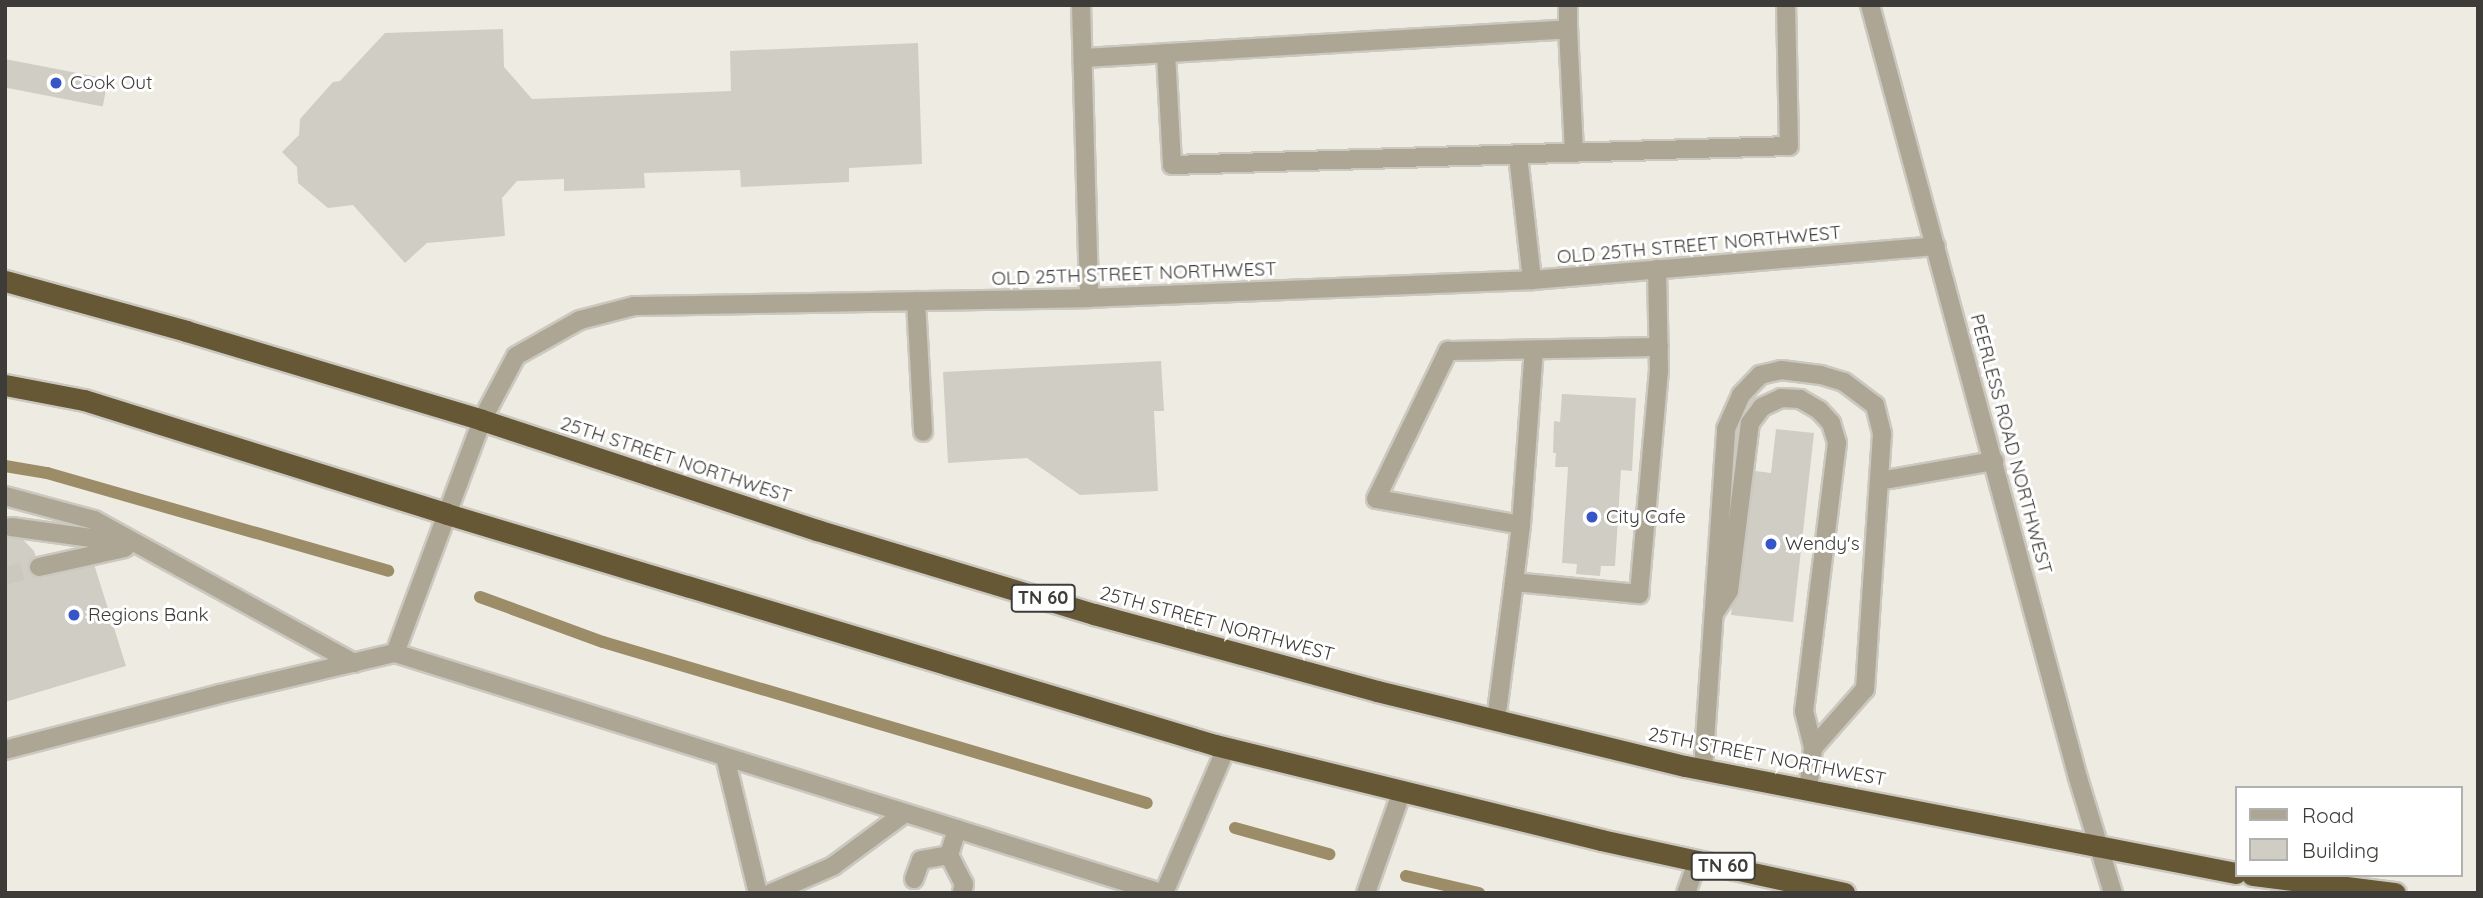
<!DOCTYPE html>
<style>
body{margin:0}
#map{position:relative;width:2483px;height:898px;overflow:hidden;background:#eeebe2;font-family:Quicksand,sans-serif}
div>[style]{position:absolute}
.stream>*{height:12px;margin:-6px;padding:0 6px;transform-origin:6px;border-radius:6px;background:#9c8d68}
.building>*{inset:0;background:#d0cdc5;transform-origin:0 0}
.minor-tunnel>*{height:18px;margin-top:-9px;transform-origin:0;background:repeating-linear-gradient(90deg,#cbc8c0 0 18px,transparent 0 27px)}
.roads{filter:drop-shadow(2px 0 #cbc8c0) drop-shadow(-2px 0 #cbc8c0) drop-shadow(0 2px #cbc8c0) drop-shadow(0 -2px #cbc8c0)}
.minor>*{height:18px;margin:-9px;padding:0 9px;transform-origin:9px;border-radius:9px;background:#ada695}
.highway>*{height:21px;margin:-10.5px;padding:0 10.5px;transform-origin:10.5px;border-radius:10.5px;background:#665835}
.dots>*{width:19px;height:19px;translate:-50% -50%;box-sizing:border-box;border:4px solid #fff;border-radius:50%}
span{translate:-50% -50%;white-space:nowrap;text-align:center;line-height:1.15;-webkit-text-stroke:6px #fff;paint-order:stroke}
.shield-label span{padding:2px 5px;background:#fff;border:2px solid;border-radius:5px;-webkit-text-stroke-width:0}
.shield-label{font-size:18px;color:#3d3c38;font-weight:700}
.poi-label{font-size:19px;color:#3d3c38}
.left{translate:0 -50%;text-align:left}
.street-label{font-size:19px;color:#3d3c38}
.frame{position:absolute;inset:0;border:7px solid #3d3c38;pointer-events:none}
.legend{position:absolute;left:2235px;top:786px;width:228px;height:91px;box-sizing:border-box;background:#fff;border:2px solid #b1b1af;margin:0;padding:9px 12px;list-style:none;font-size:21px;color:#3d3c38}
.legend li{display:flex;align-items:center;gap:14px;height:35px}
.legend b{width:35px;border:2px solid #b1b1af}
</style>
<div id="map">
<div class="stream">
<div style="left:5px;top:466px;width:43px;rotate:9.5deg"></div>
<div style="left:47px;top:473px;width:355px;rotate:16deg"></div>
<div style="left:480px;top:597px;width:131px;rotate:20.1deg"></div>
<div style="left:603px;top:642px;width:567px;rotate:16.49deg"></div>
<div style="left:1235px;top:828px;width:98px;rotate:15.5deg"></div>
<div style="left:1406px;top:876px;width:75px;rotate:13.1deg"></div>
</div>
<div class="building">
<div style="clip-path:polygon(503px 29px,504px 67px,532px 99px,731px 91px,730px 51px,918px 43px,922px 164px,849px 168px,849px 182px,741px 187px,740px 170px,644px 173px,645px 188px,564px 191px,564px 179px,517px 181px,502px 198px,505px 236px,427px 243px,405px 263px,353px 205px,328px 208px,298px 183px,297px 167px,282px 152px,299px 135px,300px 119px,333px 82px,340px 81px,385px 33px)"></div>
<div style="left:5px;top:59px;width:105px;height:28px;rotate:11deg"></div>
<div style="clip-path:polygon(1161px 361px,1164px 411px,1154px 411px,1158px 491px,1080px 495px,1027px 458px,948px 463px,943px 372px)"></div>
<div style="clip-path:polygon(1562px 394px,1636px 398px,1632px 471px,1621px 470px,1615px 566px,1601px 566px,1600px 576px,1576px 574px,1577px 564px,1562px 563px,1568px 467px,1555px 467px,1556px 453px,1553px 453px,1554px 421px,1560px 422px)"></div>
<div style="clip-path:polygon(1776px 429px,1814px 433px,1793px 622px,1731px 615px,1748px 470px,1771px 473px)"></div>
<div style="clip-path:polygon(5px 521px,34px 551px,43px 578px,93px 561px,126px 666px,5px 702px)"></div>
</div>
<div class="minor-tunnel">
<div style="left:5px;top:576px;width:35px;rotate:-15deg"></div>
</div>
<div class="roads">
<div class="minor">
<div style="left:1081px;top:5px;width:293px;rotate:88.4deg"></div>
<div style="left:1870px;top:5px;width:800px;rotate:74.94deg"></div>
<div style="left:2078px;top:778px;width:120px;rotate:73.1deg"></div>
<div style="left:1568px;top:29px;width:124px;rotate:87.2deg"></div>
<div style="left:1166px;top:53px;width:112px;rotate:86.9deg"></div>
<div style="left:1172px;top:165px;width:617px;rotate:-1.76deg"></div>
<div style="left:1789px;top:146px;width:141px;rotate:-91.2deg"></div>
<div style="left:1085px;top:58px;width:484px;rotate:-3.4deg"></div>
<div style="left:1568px;top:29px;width:24px;rotate:-90deg"></div>
<div style="left:1518px;top:155px;width:126px;rotate:83.6deg"></div>
<div style="left:916px;top:301px;width:131px;rotate:86.9deg"></div>
<div style="left:1879px;top:481px;width:117px;rotate:-9.9deg"></div>
<div style="left:5px;top:496px;width:92px;rotate:15.1deg"></div>
<div style="left:94px;top:520px;width:297px;rotate:28.8deg"></div>
<div style="left:1521px;top:525px;width:175px;rotate:-85.8deg"></div>
<div style="left:11px;top:527px;width:118px;rotate:7.8deg"></div>
<div style="left:39px;top:567px;width:88px;rotate:-12.5deg"></div>
<div style="left:1514px;top:582px;width:57px;rotate:-83deg"></div>
<div style="left:1521px;top:525px;width:147px;rotate:-169.8deg"></div>
<div style="left:1376px;top:499px;width:165px;rotate:-64.1deg"></div>
<div style="left:1448px;top:351px;width:211px;rotate:-1.1deg"></div>
<div style="left:1715px;top:612px;width:25px;rotate:-56deg"></div>
<div style="left:1729px;top:591px;width:169px;rotate:-82.9deg"></div>
<div style="left:1750px;top:423px;width:20px;rotate:-53deg"></div>
<div style="left:1762px;top:407px;width:21px;rotate:-25deg"></div>
<div style="left:1781px;top:398px;width:19px;rotate:3deg"></div>
<div style="left:1800px;top:399px;width:22px;rotate:30deg"></div>
<div style="left:1819px;top:410px;width:18px;rotate:47deg"></div>
<div style="left:1831px;top:423px;width:21px;rotate:73deg"></div>
<div style="left:1837px;top:443px;width:270px;rotate:97deg"></div>
<div style="left:1804px;top:711px;width:38px;rotate:76deg"></div>
<div style="left:395px;top:653px;width:249px;rotate:-69.5deg"></div>
<div style="left:482px;top:420px;width:72px;rotate:-62deg"></div>
<div style="left:516px;top:356px;width:73px;rotate:-29.4deg"></div>
<div style="left:580px;top:320px;width:56px;rotate:-14.5deg"></div>
<div style="left:634px;top:306px;width:455px;rotate:-1deg"></div>
<div style="left:1089px;top:298px;width:443px;rotate:-2.3deg"></div>
<div style="left:1532px;top:280px;width:405px;rotate:-4.8deg"></div>
<div style="left:1496px;top:720px;width:139px;rotate:-82.6deg"></div>
<div style="left:1514px;top:582px;width:126px;rotate:5.5deg"></div>
<div style="left:1639px;top:594px;width:224px;rotate:-84.9deg"></div>
<div style="left:1659px;top:371px;width:102px;rotate:-91.1deg"></div>
<div style="left:5px;top:750px;width:222px;rotate:-14.6deg"></div>
<div style="left:220px;top:694px;width:180px;rotate:-13.2deg"></div>
<div style="left:395px;top:653px;width:803px;rotate:17.4deg"></div>
<div style="left:725px;top:757px;width:140px;rotate:76.4deg"></div>
<div style="left:1703px;top:770px;width:342px;rotate:-86.1deg"></div>
<div style="left:1726px;top:429px;width:37px;rotate:-66deg"></div>
<div style="left:1741px;top:395px;width:28px;rotate:-46deg"></div>
<div style="left:1760px;top:375px;width:22px;rotate:-13deg"></div>
<div style="left:1781px;top:370px;width:40px;rotate:7.1deg"></div>
<div style="left:1821px;top:375px;width:24px;rotate:17deg"></div>
<div style="left:1844px;top:382px;width:39px;rotate:37deg"></div>
<div style="left:1875px;top:405px;width:30px;rotate:76deg"></div>
<div style="left:1882px;top:434px;width:256px;rotate:93.8deg"></div>
<div style="left:1865px;top:689px;width:79px;rotate:131.4deg"></div>
<div style="left:1813px;top:748px;width:42px;rotate:96.8deg"></div>
<div style="left:957px;top:829px;width:27px;rotate:107deg"></div>
<div style="left:949px;top:855px;width:33px;rotate:63deg"></div>
<div style="left:964px;top:884px;width:8px;rotate:104deg"></div>
<div style="left:914px;top:879px;width:20px;rotate:-70deg"></div>
<div style="left:921px;top:860px;width:28px;rotate:-10deg"></div>
<div style="left:771px;top:893px;width:68px;rotate:-23.5deg"></div>
<div style="left:833px;top:866px;width:89px;rotate:-36.4deg"></div>
<div style="left:1164px;top:893px;width:158px;rotate:-66.8deg"></div>
<div style="left:1366px;top:893px;width:108px;rotate:-70.6deg"></div>
<div style="left:1686px;top:893px;width:35px;rotate:-70deg"></div>
</div>
<div class="highway">
<div style="left:5px;top:281px;width:188px;rotate:15.4deg"></div>
<div style="left:186px;top:331px;width:309px;rotate:16.7deg"></div>
<div style="left:482px;top:420px;width:353px;rotate:18.2deg"></div>
<div style="left:817px;top:530px;width:289px;rotate:16.9deg"></div>
<div style="left:1094px;top:614px;width:293px;rotate:15.2deg"></div>
<div style="left:1377px;top:691px;width:317px;rotate:13.7deg"></div>
<div style="left:1685px;top:766px;width:561px;rotate:10.99deg"></div>
<div style="left:5px;top:385px;width:80px;rotate:10.8deg"></div>
<div style="left:84px;top:400px;width:380px;rotate:17.4deg"></div>
<div style="left:447px;top:514px;width:802px;rotate:16.74deg"></div>
<div style="left:1215px;top:745px;width:398px;rotate:13.8deg"></div>
<div style="left:1601px;top:840px;width:249px;rotate:12.3deg"></div>
<div style="left:2252px;top:875px;width:144px;rotate:7.2deg"></div>
</div>
</div>
<div class="dots">
<div style="left:56px;top:83px;background:#3655c6"></div>
<div style="left:1592px;top:517px;background:#3655c6"></div>
<div style="left:1771px;top:544px;background:#3655c6"></div>
<div style="left:74px;top:615px;background:#3655c6"></div>
</div>
<div class="shield-label">
<span style="left:1043px;top:598px">TN 60</span>
<span style="left:1723px;top:866px">TN 60</span>
</div>
<div class="poi-label">
<span class="left" style="left:70px;top:83px">Cook Out</span>
<span class="left" style="left:1606px;top:517px">City Cafe</span>
<span class="left" style="left:1785px;top:544px">Wendy's</span>
<span class="left" style="left:88px;top:615px">Regions Bank</span>
</div>
<div class="street-label">
<span style="left:1699px;top:245px;rotate:-5deg">OLD 25TH STREET NORTHWEST</span>
<span style="left:1134px;top:274px;rotate:-2deg">OLD 25TH STREET NORTHWEST</span>
<span style="left:2011px;top:444px;rotate:75deg">PEERLESS ROAD NORTHWEST</span>
<span style="left:676px;top:460px;rotate:18deg">25TH STREET NORTHWEST</span>
<span style="left:1217px;top:624px;rotate:15deg">25TH STREET NORTHWEST</span>
<span style="left:1767px;top:757px;rotate:11deg">25TH STREET NORTHWEST</span>
</div>
<div class="frame"></div>
<ul class="legend">
<li><b style="height:9px;background:#ada695"></b>Road</li>
<li><b style="height:19px;background:#d0cdc5"></b>Building</li>
</ul>
</div>
